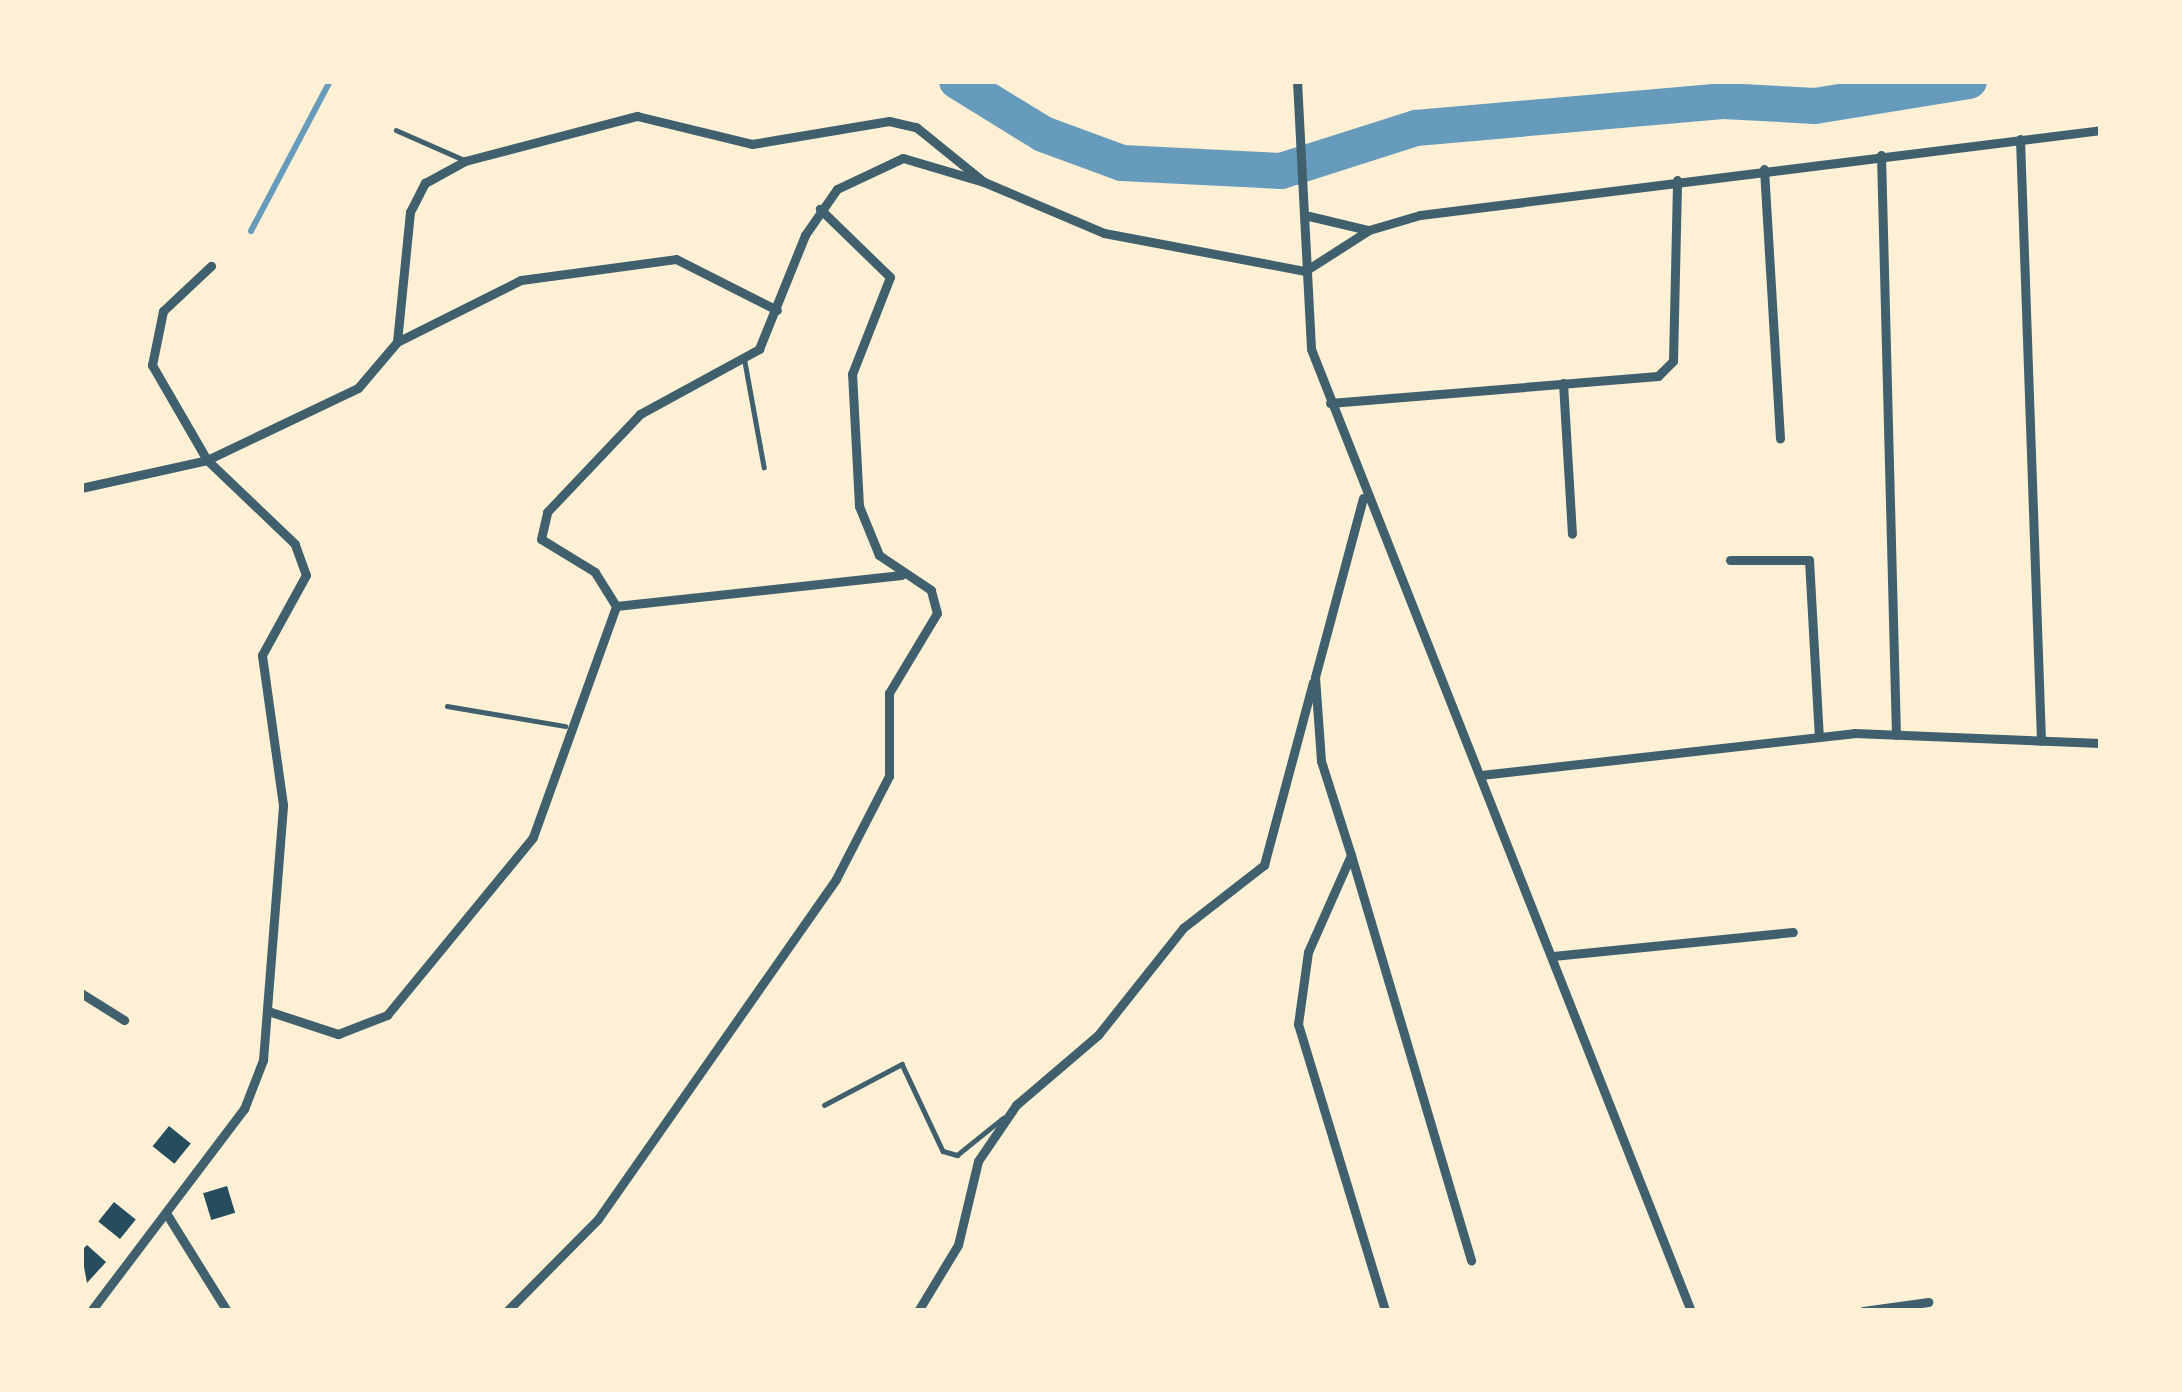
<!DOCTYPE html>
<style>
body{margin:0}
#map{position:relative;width:2182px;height:1392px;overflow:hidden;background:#fdf0d5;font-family:Raleway,sans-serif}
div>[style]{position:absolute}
.stream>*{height:6px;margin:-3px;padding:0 3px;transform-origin:3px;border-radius:3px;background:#669bbc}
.river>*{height:36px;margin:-18px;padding:0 18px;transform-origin:18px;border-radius:18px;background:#669bbc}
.building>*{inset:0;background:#264d5e;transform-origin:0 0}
.service>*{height:4.5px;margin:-2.25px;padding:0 2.25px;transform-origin:2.25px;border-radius:2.25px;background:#3f606c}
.minor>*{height:9px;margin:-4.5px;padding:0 4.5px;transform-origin:4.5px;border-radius:4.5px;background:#3f606c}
span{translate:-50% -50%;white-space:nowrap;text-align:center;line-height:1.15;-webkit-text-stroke:9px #fdf0d5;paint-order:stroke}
.frame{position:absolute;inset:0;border:84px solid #fdf0d5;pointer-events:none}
</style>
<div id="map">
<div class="stream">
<div style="left:251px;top:231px;width:170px;rotate:-62.2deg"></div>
</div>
<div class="river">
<div style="left:957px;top:81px;width:101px;rotate:31.6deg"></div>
<div style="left:1043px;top:134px;width:84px;rotate:20.2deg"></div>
<div style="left:1122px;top:163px;width:159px;rotate:2.9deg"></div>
<div style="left:1281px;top:171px;width:142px;rotate:-17.7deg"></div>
<div style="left:1416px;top:128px;width:308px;rotate:-5deg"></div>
<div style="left:1723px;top:101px;width:92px;rotate:3.1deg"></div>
<div style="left:1815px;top:106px;width:156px;rotate:-9.2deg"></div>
</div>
<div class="building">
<div style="left:169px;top:1126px;width:28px;height:26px;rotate:39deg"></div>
<div style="left:227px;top:1186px;width:28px;height:25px;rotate:73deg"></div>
<div style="left:114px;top:1202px;width:28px;height:25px;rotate:39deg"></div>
<div style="clip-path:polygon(87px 1245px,106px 1262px,87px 1283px,81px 1251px)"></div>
</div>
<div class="service">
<div style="left:396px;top:130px;width:72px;rotate:23.7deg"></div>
<div style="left:745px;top:362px;width:107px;rotate:79.7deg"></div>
<div style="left:447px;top:706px;width:120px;rotate:9.6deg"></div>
<div style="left:824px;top:1105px;width:88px;rotate:-27.7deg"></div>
<div style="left:902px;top:1064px;width:96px;rotate:64.8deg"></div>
<div style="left:943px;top:1151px;width:15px;rotate:16deg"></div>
<div style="left:957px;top:1155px;width:59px;rotate:-38.8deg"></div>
</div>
<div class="minor">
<div style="left:1297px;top:81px;width:268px;rotate:87deg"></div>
<div style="left:1311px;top:349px;width:1034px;rotate:68.45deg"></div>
<div style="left:2020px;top:139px;width:602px;rotate:88deg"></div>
<div style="left:1881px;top:155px;width:580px;rotate:88.52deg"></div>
<div style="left:1764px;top:169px;width:270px;rotate:86.6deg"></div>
<div style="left:1309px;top:216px;width:61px;rotate:13.3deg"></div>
<div style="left:1305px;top:271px;width:76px;rotate:-32.6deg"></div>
<div style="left:1369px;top:230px;width:53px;rotate:-16.4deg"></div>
<div style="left:1420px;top:215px;width:686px;rotate:-7.11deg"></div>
<div style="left:397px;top:342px;width:139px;rotate:-26.6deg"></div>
<div style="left:521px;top:280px;width:156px;rotate:-7.7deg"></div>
<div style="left:676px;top:259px;width:113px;rotate:26.8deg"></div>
<div style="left:1563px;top:383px;width:151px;rotate:86.6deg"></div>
<div style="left:1330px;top:403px;width:329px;rotate:-4.7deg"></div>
<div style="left:1658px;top:376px;width:21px;rotate:-45deg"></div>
<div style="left:1673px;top:361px;width:181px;rotate:-88.7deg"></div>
<div style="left:81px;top:488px;width:129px;rotate:-12.5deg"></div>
<div style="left:207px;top:460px;width:167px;rotate:-25.5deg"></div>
<div style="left:358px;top:388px;width:60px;rotate:-49.7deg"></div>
<div style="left:397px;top:342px;width:131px;rotate:-84.3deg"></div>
<div style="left:410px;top:212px;width:33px;rotate:-63deg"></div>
<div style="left:425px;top:183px;width:46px;rotate:-28.8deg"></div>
<div style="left:465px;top:161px;width:178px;rotate:-14.7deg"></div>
<div style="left:637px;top:116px;width:118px;rotate:13.7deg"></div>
<div style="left:752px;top:144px;width:139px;rotate:-9.5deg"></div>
<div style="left:889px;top:121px;width:28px;rotate:13deg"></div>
<div style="left:916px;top:127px;width:87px;rotate:39deg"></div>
<div style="left:984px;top:182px;width:130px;rotate:23deg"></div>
<div style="left:1104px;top:233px;width:205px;rotate:10.7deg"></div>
<div style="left:1363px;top:498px;width:185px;rotate:105deg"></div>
<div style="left:1315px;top:677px;width:84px;rotate:85.9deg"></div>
<div style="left:1321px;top:761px;width:99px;rotate:72.3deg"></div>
<div style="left:1351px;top:855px;width:106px;rotate:113.9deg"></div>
<div style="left:1308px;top:952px;width:73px;rotate:97.9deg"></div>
<div style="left:1298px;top:1024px;width:300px;rotate:73.1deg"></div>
<div style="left:1730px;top:560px;width:79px"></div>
<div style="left:1809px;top:560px;width:177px;rotate:86.8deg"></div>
<div style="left:616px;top:606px;width:287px;rotate:-6.2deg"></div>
<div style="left:1481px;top:775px;width:375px;rotate:-6.4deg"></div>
<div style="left:1854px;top:733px;width:247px;rotate:2.3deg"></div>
<div style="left:1351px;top:855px;width:423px;rotate:73.5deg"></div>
<div style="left:1553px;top:956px;width:241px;rotate:-5.7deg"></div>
<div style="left:81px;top:993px;width:51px;rotate:32.1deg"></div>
<div style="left:268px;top:1011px;width:74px;rotate:18.2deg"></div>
<div style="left:338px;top:1034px;width:53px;rotate:-21.2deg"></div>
<div style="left:387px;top:1015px;width:230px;rotate:-50.6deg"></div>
<div style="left:533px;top:837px;width:245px;rotate:-70.2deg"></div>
<div style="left:616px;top:606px;width:40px;rotate:-122deg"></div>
<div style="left:595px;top:572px;width:63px;rotate:-148.6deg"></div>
<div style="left:541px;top:539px;width:28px;rotate:-77deg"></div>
<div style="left:547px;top:512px;width:135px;rotate:-46.5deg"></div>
<div style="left:640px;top:414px;width:136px;rotate:-28.6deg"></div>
<div style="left:759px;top:349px;width:123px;rotate:-68deg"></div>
<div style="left:805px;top:235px;width:56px;rotate:-55.2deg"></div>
<div style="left:837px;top:189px;width:73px;rotate:-25.2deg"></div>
<div style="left:903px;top:158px;width:84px;rotate:16.5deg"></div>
<div style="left:166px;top:1213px;width:115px;rotate:58.1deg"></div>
<div style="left:91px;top:1311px;width:253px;rotate:-52.9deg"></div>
<div style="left:244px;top:1109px;width:53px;rotate:-68.8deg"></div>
<div style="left:263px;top:1060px;width:256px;rotate:-85.5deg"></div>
<div style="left:283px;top:805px;width:151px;rotate:-98deg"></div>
<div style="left:262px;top:655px;width:91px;rotate:-61.2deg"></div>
<div style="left:306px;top:575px;width:33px;rotate:-110deg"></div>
<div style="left:295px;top:544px;width:122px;rotate:-136.3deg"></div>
<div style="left:207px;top:460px;width:110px;rotate:-120.1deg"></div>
<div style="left:152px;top:365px;width:55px;rotate:-78.5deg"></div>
<div style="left:163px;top:311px;width:66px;rotate:-43.2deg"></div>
<div style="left:507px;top:1311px;width:129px;rotate:-45.3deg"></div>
<div style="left:598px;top:1219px;width:415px;rotate:-55deg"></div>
<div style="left:836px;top:879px;width:116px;rotate:-62.8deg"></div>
<div style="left:889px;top:776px;width:83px;rotate:-90deg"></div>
<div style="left:889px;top:693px;width:93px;rotate:-59deg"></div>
<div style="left:937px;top:613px;width:24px;rotate:-105deg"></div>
<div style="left:931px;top:590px;width:63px;rotate:-146.1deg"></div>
<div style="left:879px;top:555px;width:53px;rotate:-112.2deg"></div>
<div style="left:859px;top:506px;width:132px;rotate:-93deg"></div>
<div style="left:852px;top:374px;width:104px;rotate:-68.6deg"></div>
<div style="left:890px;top:277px;width:98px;rotate:-135.8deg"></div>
<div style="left:918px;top:1311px;width:77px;rotate:-58.8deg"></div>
<div style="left:958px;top:1245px;width:86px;rotate:-76.6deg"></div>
<div style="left:978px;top:1161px;width:68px;rotate:-55.8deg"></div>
<div style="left:1016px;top:1105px;width:108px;rotate:-40.5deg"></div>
<div style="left:1098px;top:1035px;width:137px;rotate:-51.5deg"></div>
<div style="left:1183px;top:928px;width:103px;rotate:-37.9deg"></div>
<div style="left:1264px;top:865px;width:189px;rotate:-75deg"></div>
<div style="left:1863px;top:1311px;width:66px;rotate:-7.9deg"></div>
</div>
<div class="frame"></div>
</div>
